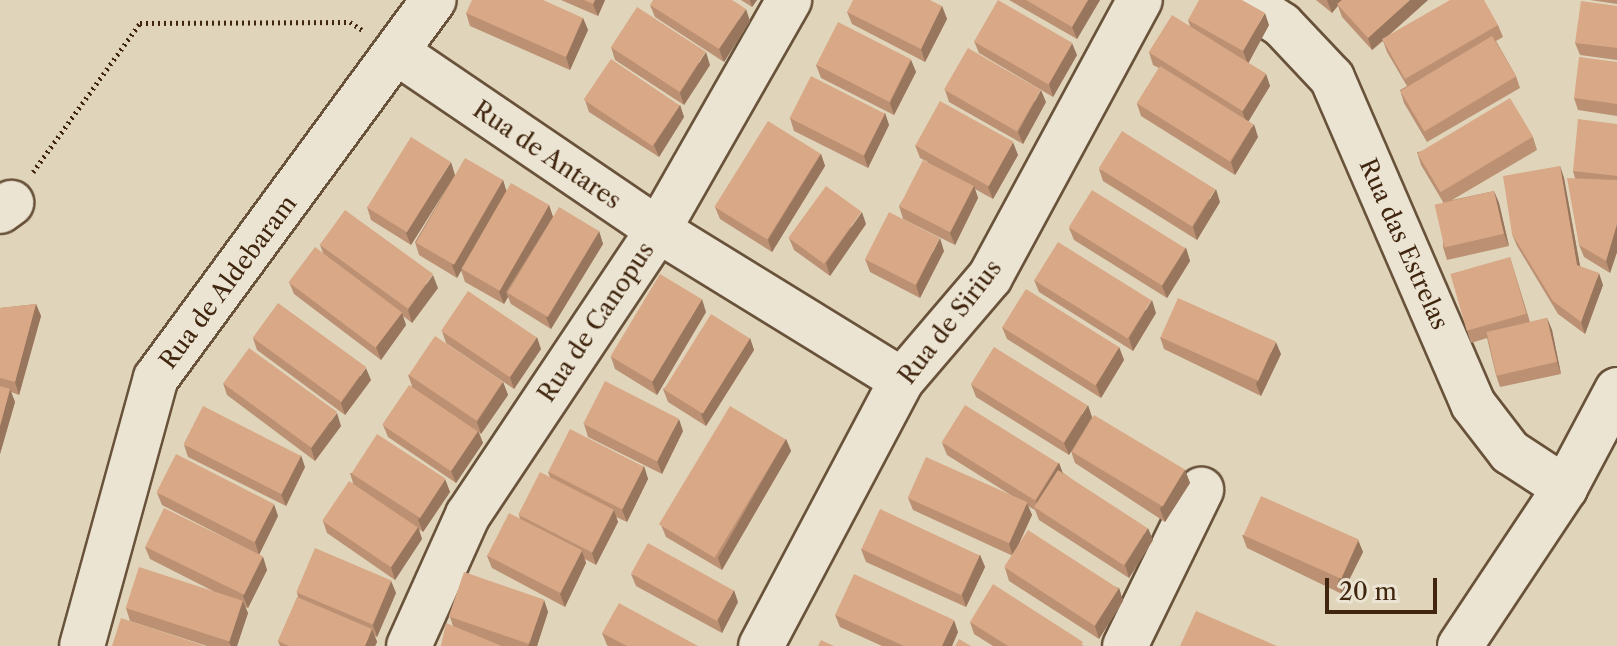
<!DOCTYPE html>
<style>
body{margin:0}
#map{position:relative;width:1617px;height:646px;overflow:hidden;background:#e0d5bb;font-family:"Libre Caslon Text",serif}
div>[style]{position:absolute}
.path>*{height:5px;margin-top:-2.5px;transform-origin:0;background:repeating-linear-gradient(90deg,#41260f 0 2px,transparent 0 6px)}
.roads{filter:drop-shadow(2px 0 #69523a) drop-shadow(-2px 0 #69523a) drop-shadow(0 2px #69523a) drop-shadow(0 -2px #69523a)}
.minor>*{height:44px;margin:-22px;padding:0 22px;transform-origin:22px;border-radius:22px;background:#ebe4d3}
.wall>*{inset:0;background:#bb9073}
.shaded-wall>*{inset:0;background:#98765e}
.building>*{inset:0;background:#d9a886;transform-origin:0 0}
span{translate:-50% -50%;white-space:nowrap;text-align:center;line-height:1.15;-webkit-text-stroke:6px #ebe4d3;paint-order:stroke}
.street-label{font-size:24px;color:#41260f}
.scale{position:absolute;left:1325px;top:578px;width:112px;height:36px;box-sizing:border-box;border:4px solid #41260f;border-top:0;padding-left:10px;font-size:24px;line-height:28px;white-space:nowrap;color:#41260f;-webkit-text-stroke:6px #ebe4d3;paint-order:stroke}
</style>
<div id="map">
<div class="path">
<div style="left:33px;top:172px;width:183px;rotate:-54.3deg"></div>
<div style="left:140px;top:23px;width:210px;rotate:-0.3deg"></div>
<div style="left:350px;top:22px;width:17px;rotate:33deg"></div>
</div>
<div class="roads">
<div class="minor">
<div style="left:1243px;top:0;width:46px;rotate:32.7deg"></div>
<div style="left:1282px;top:25px;width:73px;rotate:46.7deg"></div>
<div style="left:1332px;top:78px;width:355px;rotate:66.6deg"></div>
<div style="left:1473px;top:404px;width:61px;rotate:52.4deg"></div>
<div style="left:1510px;top:452px;width:66px;rotate:33.2deg"></div>
<div style="left:398px;top:53px;width:315px;rotate:34.2deg"></div>
<div style="left:658px;top:230px;width:286px;rotate:31.6deg"></div>
<div style="left:0;top:211px;width:14px;rotate:-36deg"></div>
<div style="left:82px;top:646px;width:278px;rotate:-74.6deg"></div>
<div style="left:156px;top:378px;width:469px;rotate:-53.7deg"></div>
<div style="left:409px;top:646px;width:144px;rotate:-65.8deg"></div>
<div style="left:468px;top:515px;width:343px;rotate:-56.3deg"></div>
<div style="left:658px;top:230px;width:265px;rotate:-60.3deg"></div>
<div style="left:761px;top:646px;width:301px;rotate:-62.1deg"></div>
<div style="left:902px;top:380px;width:135px;rotate:-49.5deg"></div>
<div style="left:990px;top:277px;width:315px;rotate:-61.6deg"></div>
<div style="left:1125px;top:646px;width:174px;rotate:-64deg"></div>
<div style="left:1460px;top:646px;width:190px;rotate:-56.4deg"></div>
<div style="left:1565px;top:488px;width:111px;rotate:-62deg"></div>
</div>
</div>
<div class="wall">
<div style="clip-path:polygon(561px 0,605px 0,598px 16px)"></div>
<div style="clip-path:polygon(741px 0,757px 0,752px 7px)"></div>
<div style="clip-path:polygon(1009px 0,1100px 0,1077px 39px)"></div>
<div style="clip-path:polygon(1316px 0,1428px 0,1388px 36px,1498px 25px,1503px 37px,1496px 41px,1516px 76px,1520px 88px,1427px 142px,1404px 103px,1400px 90px,1407px 86px,1387px 52px,1383px 41px,1372px 50px,1342px 17px,1338px 6px,1332px 13px)"></div>
<div style="clip-path:polygon(1590px 0,1617px 0,1617px 4px)"></div>
<div style="clip-path:polygon(650px 5px,750px 21px,724px 62px,655px 17px)"></div>
<div style="clip-path:polygon(942px 6px,947px 19px,925px 62px,852px 24px,847px 12px)"></div>
<div style="clip-path:polygon(1617px 6px,1617px 60px,1580px 55px,1575px 43px)"></div>
<div style="clip-path:polygon(466px 13px,583px 18px,588px 30px,570px 70px,470px 26px)"></div>
<div style="clip-path:polygon(1188px 20px,1269px 25px,1248px 63px,1266px 74px,1270px 86px,1248px 121px,1258px 137px,1235px 175px,1141px 116px,1137px 104px,1159px 68px,1153px 65px,1149px 52px,1190px 26px)"></div>
<div style="clip-path:polygon(974px 41px,1077px 55px,1053px 97px,979px 53px)"></div>
<div style="clip-path:polygon(611px 47px,710px 65px,684px 105px,615px 60px)"></div>
<div style="clip-path:polygon(911px 60px,916px 72px,894px 115px,821px 78px,816px 65px)"></div>
<div style="clip-path:polygon(1617px 62px,1617px 116px,1578px 110px,1574px 98px)"></div>
<div style="clip-path:polygon(945px 90px,1046px 102px,1023px 144px,949px 102px)"></div>
<div style="clip-path:polygon(585px 100px,680px 105px,684px 117px,659px 157px,589px 112px)"></div>
<div style="clip-path:polygon(885px 113px,889px 125px,868px 168px,794px 131px,790px 118px)"></div>
<div style="clip-path:polygon(1617px 124px,1617px 252px,1610px 273px,1584px 257px,1579px 245px,1575px 178px,1573px 171px)"></div>
<div style="clip-path:polygon(1533px 137px,1537px 150px,1452px 200px,1494px 191px,1499px 203px,1509px 246px,1447px 260px,1443px 247px,1443px 202px,1421px 165px,1417px 152px)"></div>
<div style="clip-path:polygon(915px 145px,1018px 155px,993px 199px,975px 189px,978px 198px,955px 245px,903px 219px,899px 206px,928px 162px,920px 158px)"></div>
<div style="clip-path:polygon(821px 154px,825px 166px,772px 252px,720px 219px,715px 207px)"></div>
<div style="clip-path:polygon(1560px 166px,1564px 178px,1580px 266px,1603px 285px,1585px 334px,1558px 314px,1517px 246px,1512px 234px)"></div>
<div style="clip-path:polygon(1099px 169px,1220px 202px,1197px 240px,1103px 181px)"></div>
<div style="clip-path:polygon(455px 175px,503px 180px,506px 190px,549px 205px,553px 217px,599px 231px,603px 244px,551px 329px,511px 304px,508px 297px,504px 304px,465px 282px,461px 270px,457px 278px,419px 255px,415px 242px,454px 176px,411px 245px,371px 220px,367px 207px)"></div>
<div style="clip-path:polygon(866px 224px,830px 276px,794px 250px,789px 238px)"></div>
<div style="clip-path:polygon(1069px 228px,1186px 248px,1190px 261px,1167px 298px,1074px 240px)"></div>
<div style="clip-path:polygon(320px 245px,438px 288px,412px 323px,403px 316px,406px 325px,381px 360px,294px 294px,289px 282px,323px 253px)"></div>
<div style="clip-path:polygon(944px 251px,920px 298px,870px 272px,865px 259px)"></div>
<div style="clip-path:polygon(1510px 257px,1530px 322px,1547px 318px,1552px 330px,1561px 374px,1500px 387px,1496px 375px,1487px 338px,1471px 343px,1467px 331px)"></div>
<div style="clip-path:polygon(1034px 280px,1156px 313px,1133px 351px,1039px 292px)"></div>
<div style="clip-path:polygon(36px 304px,41px 316px,19px 395px,11px 392px,15px 402px,0 454px,0 308px)"></div>
<div style="clip-path:polygon(706px 312px,657px 395px,615px 369px,611px 357px)"></div>
<div style="clip-path:polygon(1002px 327px,1119px 347px,1124px 360px,1101px 398px,1007px 339px)"></div>
<div style="clip-path:polygon(442px 331px,541px 349px,514px 389px,446px 343px)"></div>
<div style="clip-path:polygon(1160px 337px,1281px 354px,1261px 396px,1164px 349px)"></div>
<div style="clip-path:polygon(253px 338px,371px 380px,345px 415px,257px 350px)"></div>
<div style="clip-path:polygon(750px 338px,754px 350px,706px 426px,668px 402px,663px 389px)"></div>
<div style="clip-path:polygon(408px 375px,503px 382px,508px 395px,481px 434px,479px 432px,483px 443px,456px 483px,388px 437px,383px 425px,412px 386px)"></div>
<div style="clip-path:polygon(223px 383px,341px 426px,315px 461px,227px 395px)"></div>
<div style="clip-path:polygon(971px 384px,1092px 417px,1185px 470px,1190px 483px,1165px 522px,1075px 463px,1071px 451px,1069px 455px,976px 397px)"></div>
<div style="clip-path:polygon(584px 424px,683px 431px,662px 474px,588px 437px)"></div>
<div style="clip-path:polygon(786px 439px,791px 451px,722px 570px,666px 537px,661px 525px)"></div>
<div style="clip-path:polygon(942px 443px,1059px 463px,1062px 472px,1153px 540px,1129px 578px,1039px 520px,1035px 510px,1028px 506px,1032px 515px,1016px 551px,1119px 588px,1123px 601px,1099px 639px,1009px 581px,1005px 568px,1013px 556px,913px 510px,908px 498px,1014px 497px,947px 455px)"></div>
<div style="clip-path:polygon(184px 445px,305px 467px,286px 506px,188px 457px)"></div>
<div style="clip-path:polygon(644px 466px,648px 479px,627px 522px,616px 517px,618px 522px,596px 565px,585px 559px,586px 563px,565px 607px,492px 568px,487px 556px,520px 519px,519px 515px,550px 477px,548px 472px)"></div>
<div style="clip-path:polygon(350px 473px,445px 479px,450px 492px,423px 532px,419px 529px,422px 539px,395px 580px,327px 533px,323px 521px,353px 483px)"></div>
<div style="clip-path:polygon(157px 493px,278px 516px,259px 555px,162px 505px)"></div>
<div style="clip-path:polygon(1242px 535px,1358px 540px,1363px 552px,1342px 594px,1247px 548px)"></div>
<div style="clip-path:polygon(145px 547px,263px 557px,267px 570px,248px 608px,245px 607px,248px 613px,237px 646px,207px 646px,130px 621px,126px 608px,213px 591px,150px 559px)"></div>
<div style="clip-path:polygon(861px 549px,980px 555px,985px 567px,966px 607px,866px 562px)"></div>
<div style="clip-path:polygon(631px 574px,738px 602px,722px 633px,636px 586px)"></div>
<div style="clip-path:polygon(391px 581px,396px 593px,377px 637px,375px 636px,377px 642px,375px 646px,280px 646px,278px 641px,298px 597px,297px 592px)"></div>
<div style="clip-path:polygon(544px 600px,548px 612px,537px 646px,441px 646px,453px 626px,450px 617px)"></div>
<div style="clip-path:polygon(835px 615px,958px 632px,952px 646px,882px 646px,840px 627px)"></div>
<div style="clip-path:polygon(970px 622px,1085px 646px,993px 646px,974px 634px)"></div>
<div style="clip-path:polygon(602px 633px,698px 646px,608px 646px,607px 645px)"></div>
</div>
<div class="shaded-wall">
<div style="clip-path:polygon(595px 0,605px 0,598px 16px,593px 4px)"></div>
<div style="clip-path:polygon(750px 0,757px 0,752px 7px)"></div>
<div style="clip-path:polygon(1088px 0,1100px 0,1077px 39px,1072px 27px)"></div>
<div style="clip-path:polygon(1327px 0,1342px 0,1332px 13px)"></div>
<div style="clip-path:polygon(1410px 0,1428px 0,1372px 50px,1368px 38px)"></div>
<div style="clip-path:polygon(942px 6px,947px 19px,925px 62px,921px 49px)"></div>
<div style="clip-path:polygon(746px 9px,750px 21px,724px 62px,719px 49px)"></div>
<div style="clip-path:polygon(1265px 13px,1269px 25px,1248px 64px,1243px 51px)"></div>
<div style="clip-path:polygon(583px 18px,588px 30px,570px 70px,566px 57px)"></div>
<div style="clip-path:polygon(1072px 43px,1077px 55px,1053px 97px,1049px 84px)"></div>
<div style="clip-path:polygon(706px 52px,710px 65px,684px 105px,680px 93px)"></div>
<div style="clip-path:polygon(911px 60px,916px 72px,894px 115px,890px 103px)"></div>
<div style="clip-path:polygon(1266px 74px,1270px 86px,1247px 124px,1242px 111px)"></div>
<div style="clip-path:polygon(1041px 90px,1046px 102px,1023px 144px,1018px 132px)"></div>
<div style="clip-path:polygon(680px 105px,684px 117px,659px 157px,654px 145px)"></div>
<div style="clip-path:polygon(885px 113px,889px 125px,868px 168px,864px 156px)"></div>
<div style="clip-path:polygon(1254px 124px,1258px 137px,1235px 175px,1231px 162px)"></div>
<div style="clip-path:polygon(1013px 142px,1018px 155px,993px 199px,988px 187px)"></div>
<div style="clip-path:polygon(821px 154px,825px 166px,772px 252px,768px 240px)"></div>
<div style="clip-path:polygon(451px 162px,455px 175px,411px 245px,406px 233px)"></div>
<div style="clip-path:polygon(1560px 166px,1564px 178px,1582px 277px,1577px 265px)"></div>
<div style="clip-path:polygon(503px 180px,507px 193px,457px 278px,452px 265px)"></div>
<div style="clip-path:polygon(974px 186px,978px 198px,955px 245px,950px 233px)"></div>
<div style="clip-path:polygon(1216px 189px,1220px 202px,1197px 240px,1193px 227px)"></div>
<div style="clip-path:polygon(1494px 191px,1499px 203px,1509px 246px,1504px 234px)"></div>
<div style="clip-path:polygon(549px 205px,553px 217px,506px 292px,508px 297px,504px 304px,499px 292px)"></div>
<div style="clip-path:polygon(862px 212px,866px 224px,830px 276px,826px 263px)"></div>
<div style="clip-path:polygon(1617px 224px,1617px 252px,1610px 273px,1606px 261px)"></div>
<div style="clip-path:polygon(599px 231px,603px 244px,551px 329px,546px 317px)"></div>
<div style="clip-path:polygon(940px 238px,944px 251px,920px 298px,916px 285px)"></div>
<div style="clip-path:polygon(1186px 248px,1190px 261px,1167px 298px,1162px 286px)"></div>
<div style="clip-path:polygon(1599px 273px,1603px 285px,1585px 334px,1581px 322px)"></div>
<div style="clip-path:polygon(433px 275px,438px 288px,412px 323px,408px 310px)"></div>
<div style="clip-path:polygon(702px 299px,706px 312px,657px 395px,652px 382px)"></div>
<div style="clip-path:polygon(1152px 300px,1156px 313px,1133px 351px,1129px 338px)"></div>
<div style="clip-path:polygon(36px 304px,41px 316px,19px 395px,15px 382px)"></div>
<div style="clip-path:polygon(402px 313px,406px 325px,381px 360px,376px 347px)"></div>
<div style="clip-path:polygon(1547px 318px,1552px 330px,1561px 374px,1557px 362px)"></div>
<div style="clip-path:polygon(537px 337px,541px 349px,514px 389px,510px 377px)"></div>
<div style="clip-path:polygon(750px 338px,754px 350px,706px 426px,701px 414px)"></div>
<div style="clip-path:polygon(1276px 342px,1281px 354px,1261px 396px,1256px 384px)"></div>
<div style="clip-path:polygon(1119px 347px,1124px 360px,1101px 398px,1096px 385px)"></div>
<div style="clip-path:polygon(366px 368px,371px 380px,345px 415px,341px 403px)"></div>
<div style="clip-path:polygon(503px 382px,508px 395px,481px 434px,477px 422px)"></div>
<div style="clip-path:polygon(10px 389px,15px 402px,0 454px,0 426px)"></div>
<div style="clip-path:polygon(1088px 405px,1092px 417px,1069px 455px,1064px 443px)"></div>
<div style="clip-path:polygon(337px 413px,341px 426px,315px 461px,311px 448px)"></div>
<div style="clip-path:polygon(679px 419px,683px 431px,662px 474px,657px 461px)"></div>
<div style="clip-path:polygon(478px 431px,483px 443px,456px 483px,451px 471px)"></div>
<div style="clip-path:polygon(786px 439px,791px 451px,722px 570px,718px 558px)"></div>
<div style="clip-path:polygon(301px 455px,305px 467px,286px 506px,281px 494px)"></div>
<div style="clip-path:polygon(1059px 463px,1064px 476px,1039px 511px,1036px 501px)"></div>
<div style="clip-path:polygon(644px 466px,648px 479px,627px 522px,622px 510px)"></div>
<div style="clip-path:polygon(1185px 470px,1190px 483px,1165px 522px,1160px 509px)"></div>
<div style="clip-path:polygon(445px 479px,450px 492px,423px 532px,418px 520px)"></div>
<div style="clip-path:polygon(1027px 503px,1032px 515px,1013px 556px,1009px 544px)"></div>
<div style="clip-path:polygon(274px 504px,278px 516px,259px 555px,255px 542px)"></div>
<div style="clip-path:polygon(614px 510px,618px 522px,596px 565px,592px 553px)"></div>
<div style="clip-path:polygon(418px 527px,422px 539px,395px 580px,391px 567px)"></div>
<div style="clip-path:polygon(1148px 528px,1153px 540px,1129px 578px,1125px 565px)"></div>
<div style="clip-path:polygon(1358px 540px,1363px 552px,1342px 594px,1338px 582px)"></div>
<div style="clip-path:polygon(582px 551px,586px 563px,565px 607px,560px 594px)"></div>
<div style="clip-path:polygon(980px 555px,985px 567px,966px 607px,962px 595px)"></div>
<div style="clip-path:polygon(263px 557px,267px 570px,248px 608px,243px 596px)"></div>
<div style="clip-path:polygon(391px 581px,396px 593px,377px 637px,373px 625px)"></div>
<div style="clip-path:polygon(1119px 588px,1123px 601px,1099px 639px,1095px 626px)"></div>
<div style="clip-path:polygon(734px 590px,738px 602px,722px 633px,718px 620px)"></div>
<div style="clip-path:polygon(544px 600px,548px 612px,537px 646px,529px 646px,528px 644px)"></div>
<div style="clip-path:polygon(243px 601px,248px 613px,237px 646px,231px 646px,229px 642px)"></div>
<div style="clip-path:polygon(954px 620px,958px 632px,952px 646px,942px 646px)"></div>
<div style="clip-path:polygon(372px 629px,377px 642px,375px 646px,365px 646px)"></div>
</div>
<div class="building">
<div style="clip-path:polygon(472px 0,543px 0,583px 18px,566px 57px,466px 13px)"></div>
<div style="clip-path:polygon(584px 0,595px 0,593px 4px)"></div>
<div style="clip-path:polygon(653px 0,732px 0,746px 9px,719px 49px,650px 5px)"></div>
<div style="clip-path:polygon(853px 0,930px 0,942px 6px,921px 49px,847px 12px)"></div>
<div style="left:998px;top:0;width:86px;height:48px;rotate:30deg"></div>
<div style="clip-path:polygon(1026px 0,1088px 0,1072px 27px)"></div>
<div style="clip-path:polygon(1199px 0,1242px 0,1265px 13px,1243px 51px,1188px 20px)"></div>
<div style="clip-path:polygon(1342px 0,1410px 0,1368px 38px,1337px 4px)"></div>
<div style="clip-path:polygon(1450px 0,1484px 0,1498px 25px,1405px 79px,1382px 39px)"></div>
<div style="clip-path:polygon(1581px 1px,1617px 6px,1617px 48px,1575px 43px)"></div>
<div style="left:637px;top:7px;width:82px;height:48px;rotate:33deg"></div>
<div style="left:1172px;top:15px;width:111px;height:44px;rotate:32deg"></div>
<div style="left:838px;top:22px;width:82px;height:48px;rotate:27deg"></div>
<div style="left:1492px;top:36px;width:47px;height:107px;rotate:59deg"></div>
<div style="left:968px;top:48px;width:84px;height:48px;rotate:30deg"></div>
<div style="clip-path:polygon(1579px 57px,1617px 62px,1617px 104px,1574px 98px)"></div>
<div style="left:611px;top:59px;width:83px;height:49px;rotate:34deg"></div>
<div style="left:1160px;top:66px;width:110px;height:44px;rotate:32deg"></div>
<div style="left:811px;top:76px;width:83px;height:47px;rotate:27deg"></div>
<div style="left:1510px;top:98px;width:45px;height:108px;rotate:59deg"></div>
<div style="left:940px;top:101px;width:84px;height:51px;rotate:29deg"></div>
<div style="clip-path:polygon(1578px 119px,1617px 124px,1617px 176px,1573px 171px)"></div>
<div style="left:768px;top:121px;width:62px;height:101px;rotate:32deg"></div>
<div style="left:1122px;top:131px;width:110px;height:44px;rotate:32deg"></div>
<div style="left:411px;top:137px;width:47px;height:83px;rotate:32deg"></div>
<div style="left:465px;top:158px;width:44px;height:98px;rotate:30deg"></div>
<div style="left:923px;top:160px;width:57px;height:52px;rotate:27deg"></div>
<div style="clip-path:polygon(1560px 166px,1577px 265px,1599px 273px,1581px 322px,1553px 301px,1512px 234px,1503px 176px)"></div>
<div style="clip-path:polygon(1567px 178px,1617px 180px,1617px 224px,1606px 261px,1579px 245px)"></div>
<div style="left:511px;top:183px;width:44px;height:99px;rotate:30deg"></div>
<div style="left:826px;top:186px;width:44px;height:64px;rotate:36deg"></div>
<div style="left:1092px;top:190px;width:110px;height:44px;rotate:32deg"></div>
<div style="left:1494px;top:191px;width:44px;height:61px;rotate:77deg"></div>
<div style="left:559px;top:207px;width:47px;height:100px;rotate:31deg"></div>
<div style="left:345px;top:210px;width:109px;height:43px;rotate:36deg"></div>
<div style="left:889px;top:212px;width:57px;height:53px;rotate:27deg"></div>
<div style="left:1058px;top:242px;width:110px;height:45px;rotate:32deg"></div>
<div style="left:315px;top:247px;width:109px;height:44px;rotate:37deg"></div>
<div style="left:1510px;top:257px;width:59px;height:62px;rotate:74deg"></div>
<div style="left:660px;top:274px;width:49px;height:96px;rotate:31deg"></div>
<div style="left:1026px;top:289px;width:110px;height:45px;rotate:32deg"></div>
<div style="left:468px;top:291px;width:83px;height:48px;rotate:34deg"></div>
<div style="left:1178px;top:298px;width:107px;height:43px;rotate:24deg"></div>
<div style="left:278px;top:303px;width:109px;height:43px;rotate:36deg"></div>
<div style="clip-path:polygon(36px 304px,15px 382px,0 378px,0 308px)"></div>
<div style="left:711px;top:314px;width:46px;height:89px;rotate:32deg"></div>
<div style="left:1547px;top:318px;width:45px;height:62px;rotate:77deg"></div>
<div style="left:435px;top:336px;width:82px;height:47px;rotate:34deg"></div>
<div style="left:994px;top:347px;width:110px;height:44px;rotate:32deg"></div>
<div style="left:249px;top:348px;width:109px;height:44px;rotate:36deg"></div>
<div style="left:605px;top:381px;width:83px;height:48px;rotate:27deg"></div>
<div style="left:409px;top:385px;width:83px;height:48px;rotate:34deg"></div>
<div style="clip-path:polygon(0 386px,10px 389px,0 426px)"></div>
<div style="left:965px;top:405px;width:110px;height:44px;rotate:32deg"></div>
<div style="left:203px;top:406px;width:110px;height:43px;rotate:27deg"></div>
<div style="left:730px;top:406px;width:65px;height:138px;rotate:31deg"></div>
<div style="left:1094px;top:415px;width:106px;height:43px;rotate:31deg"></div>
<div style="left:570px;top:429px;width:83px;height:48px;rotate:27deg"></div>
<div style="left:377px;top:434px;width:82px;height:47px;rotate:33deg"></div>
<div style="left:176px;top:454px;width:110px;height:43px;rotate:27deg"></div>
<div style="left:926px;top:457px;width:111px;height:45px;rotate:24deg"></div>
<div style="left:1058px;top:470px;width:107px;height:44px;rotate:33deg"></div>
<div style="left:540px;top:472px;width:83px;height:48px;rotate:27deg"></div>
<div style="left:349px;top:481px;width:83px;height:48px;rotate:34deg"></div>
<div style="left:1261px;top:496px;width:107px;height:43px;rotate:24deg"></div>
<div style="left:164px;top:508px;width:110px;height:43px;rotate:26deg"></div>
<div style="left:880px;top:509px;width:110px;height:44px;rotate:25deg"></div>
<div style="left:509px;top:513px;width:82px;height:48px;rotate:27deg"></div>
<div style="left:1028px;top:530px;width:108px;height:44px;rotate:33deg"></div>
<div style="left:648px;top:543px;width:98px;height:35px;rotate:29deg"></div>
<div style="left:315px;top:548px;width:83px;height:48px;rotate:23deg"></div>
<div style="left:139px;top:567px;width:109px;height:43px;rotate:18deg"></div>
<div style="left:464px;top:572px;width:85px;height:47px;rotate:19deg"></div>
<div style="clip-path:polygon(854px 574px,954px 620px,942px 646px,904px 646px,835px 615px)"></div>
<div style="clip-path:polygon(993px 584px,1083px 642px,1081px 646px,1008px 646px,970px 622px)"></div>
<div style="clip-path:polygon(297px 597px,372px 629px,365px 646px,289px 646px,278px 641px)"></div>
<div style="clip-path:polygon(619px 603px,698px 646px,627px 646px,602px 633px)"></div>
<div style="clip-path:polygon(1196px 611px,1277px 646px,1180px 646px)"></div>
<div style="clip-path:polygon(121px 618px,205px 646px,112px 646px)"></div>
<div style="clip-path:polygon(446px 623px,502px 646px,441px 646px)"></div>
<div style="clip-path:polygon(959px 639px,971px 646px,955px 646px)"></div>
<div style="clip-path:polygon(821px 640px,834px 646px,818px 646px)"></div>
</div>
<div class="street-label">
<span style="left:547px;top:155px;rotate:34deg">Rua de Antares</span>
<span style="left:1404px;top:244px;rotate:66deg">Rua das Estrelas</span>
<span style="left:228px;top:282px;rotate:-53deg">Rua de Aldebaram</span>
<span style="left:596px;top:322px;rotate:-56deg">Rua de Canopus</span>
<span style="left:950px;top:322px;rotate:-52deg">Rua de Sirius</span>
</div>
<div class="scale">20 m</div>
</div>
